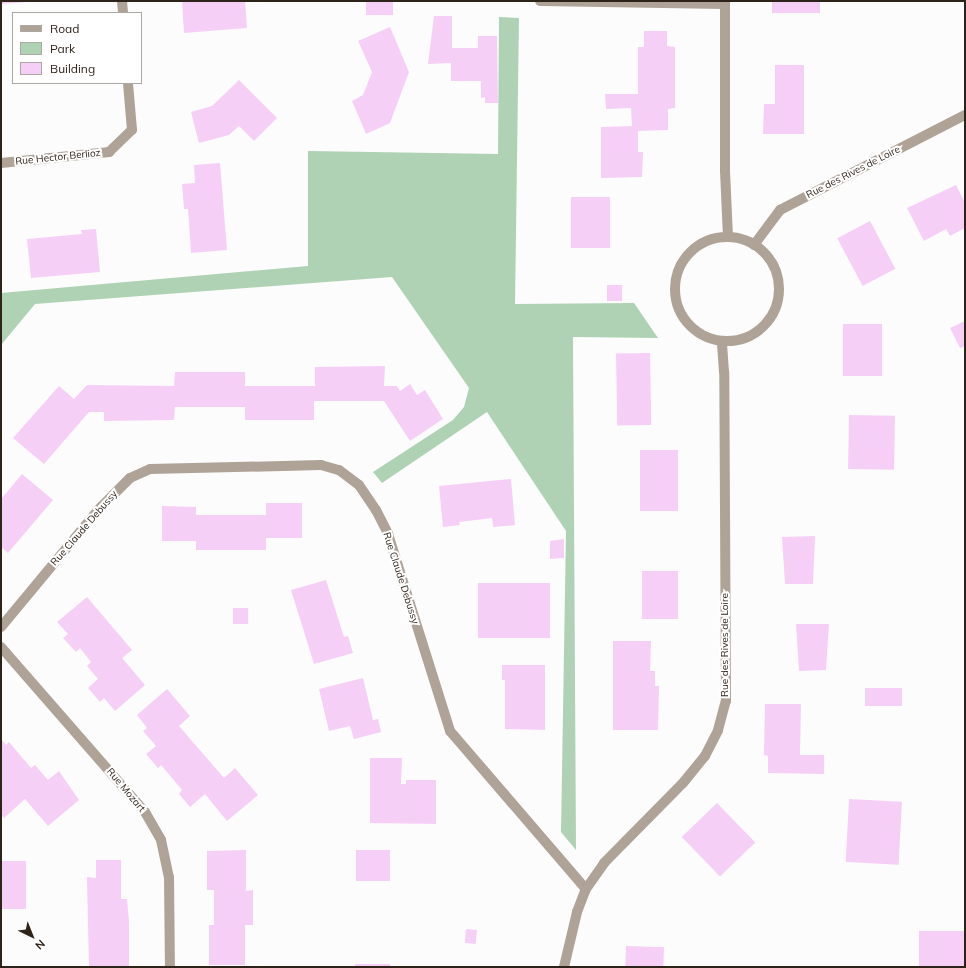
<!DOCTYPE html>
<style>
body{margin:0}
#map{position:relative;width:966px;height:968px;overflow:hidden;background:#fcfcfc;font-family:Mulish,sans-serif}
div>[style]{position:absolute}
.green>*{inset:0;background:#afd2b4}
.building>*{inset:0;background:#f6cff7;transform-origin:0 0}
.minor>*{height:10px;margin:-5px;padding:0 5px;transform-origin:5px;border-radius:5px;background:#aea396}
.minor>.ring{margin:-5px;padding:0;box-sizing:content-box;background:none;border:10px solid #aea396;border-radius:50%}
span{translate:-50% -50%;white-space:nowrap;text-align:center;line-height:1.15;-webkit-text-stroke:4px #fff;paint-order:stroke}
.street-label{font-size:10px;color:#2e2319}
.frame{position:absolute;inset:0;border:2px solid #2e2319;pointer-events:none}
.legend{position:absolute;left:12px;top:12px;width:130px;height:72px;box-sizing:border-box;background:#fff;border:1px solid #aba7a3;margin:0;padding:5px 7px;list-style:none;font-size:12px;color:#2e2319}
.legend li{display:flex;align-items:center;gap:8px;height:20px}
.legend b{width:20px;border:1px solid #aba7a3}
.north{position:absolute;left:12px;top:916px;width:40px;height:40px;-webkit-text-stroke:3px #fff;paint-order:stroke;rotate:137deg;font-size:11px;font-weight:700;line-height:16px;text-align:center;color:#2e2319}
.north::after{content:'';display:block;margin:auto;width:14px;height:18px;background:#2e2319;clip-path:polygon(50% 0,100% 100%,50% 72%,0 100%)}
</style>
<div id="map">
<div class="green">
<div style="clip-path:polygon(499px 17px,519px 18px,515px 304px,634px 303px,658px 338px,573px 337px,576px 850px,561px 832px,566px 531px,487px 412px,382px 483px,373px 472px,453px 420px,464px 407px,469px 388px,392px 277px,35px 304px,1px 345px,1px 293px,308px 266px,308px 151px,498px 154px)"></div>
</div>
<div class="building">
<div style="clip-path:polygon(1px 1px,27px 1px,27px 2px,1px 4px)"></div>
<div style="clip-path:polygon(182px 1px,245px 1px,247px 28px,184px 33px)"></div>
<div style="left:366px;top:1px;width:27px;height:14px"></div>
<div style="left:772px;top:1px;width:48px;height:12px"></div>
<div style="clip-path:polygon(434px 16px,452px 16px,452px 48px,478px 48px,478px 36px,497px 36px,498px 103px,485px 103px,485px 97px,481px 98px,481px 81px,451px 81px,451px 63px,428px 64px)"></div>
<div style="clip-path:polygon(390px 27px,409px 72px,390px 123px,366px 134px,352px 101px,363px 95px,372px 72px,358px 41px)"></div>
<div style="clip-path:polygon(644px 31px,667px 31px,667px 46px,675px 47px,675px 108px,668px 109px,668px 130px,638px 131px,638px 152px,643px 152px,642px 177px,601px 178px,601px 127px,632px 126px,631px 108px,606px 109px,605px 94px,638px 94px,638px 47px,644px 47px)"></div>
<div style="clip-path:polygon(775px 65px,804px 65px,804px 134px,763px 134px,764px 104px,775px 104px)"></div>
<div style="clip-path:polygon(239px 80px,277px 118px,254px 141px,239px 126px,229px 135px,199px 143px,191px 112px,212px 106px)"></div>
<div style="clip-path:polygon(220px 163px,227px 250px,191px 253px,188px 209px,184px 209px,182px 184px,195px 183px,194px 165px)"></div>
<div style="clip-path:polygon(956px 185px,965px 203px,965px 228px,950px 236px,946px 229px,924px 241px,907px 208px)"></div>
<div style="left:571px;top:197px;width:39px;height:51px"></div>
<div style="left:870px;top:221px;width:54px;height:37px;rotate:62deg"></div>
<div style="clip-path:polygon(96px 229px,100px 272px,31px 278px,27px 239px,82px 234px,81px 230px)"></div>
<div style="left:607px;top:285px;width:15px;height:16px"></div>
<div style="clip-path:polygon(965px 321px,965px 346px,960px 348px,950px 328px)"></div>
<div style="left:843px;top:324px;width:39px;height:52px"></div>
<div style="left:650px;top:353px;width:72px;height:34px;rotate:89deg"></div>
<div style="clip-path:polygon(385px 366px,384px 386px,397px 386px,400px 391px,410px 384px,417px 395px,425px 390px,443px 419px,410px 441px,384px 401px,314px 401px,314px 420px,245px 420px,245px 407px,175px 407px,174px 420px,104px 421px,104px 412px,89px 412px,44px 464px,13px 438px,59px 386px,74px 399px,87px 385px,174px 386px,175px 372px,245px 372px,245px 386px,315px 386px,315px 367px)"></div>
<div style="left:849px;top:415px;width:46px;height:54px;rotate:1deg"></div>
<div style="left:640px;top:450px;width:38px;height:61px"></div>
<div style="clip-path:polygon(22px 474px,53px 500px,8px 553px,1px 547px,1px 499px)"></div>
<div style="clip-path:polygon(511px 479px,515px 525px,493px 527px,492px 518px,459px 522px,460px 525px,443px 527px,439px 486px)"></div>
<div style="clip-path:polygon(266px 503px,302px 503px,302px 538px,266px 538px,266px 550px,196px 550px,196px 541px,162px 541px,162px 506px,196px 507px,196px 515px,266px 515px)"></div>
<div style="clip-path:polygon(815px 536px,813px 584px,785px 584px,782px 537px)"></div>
<div style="clip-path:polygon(564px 539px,564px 558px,550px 559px,550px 541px)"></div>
<div style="left:642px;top:571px;width:36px;height:48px"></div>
<div style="clip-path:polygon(326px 580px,344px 637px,348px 636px,353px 653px,314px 664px,291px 590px)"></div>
<div style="left:478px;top:583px;width:72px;height:55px"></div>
<div style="clip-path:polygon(87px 597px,132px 650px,122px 658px,145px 685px,115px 711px,104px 698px,100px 702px,88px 688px,98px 679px,87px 666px,91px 662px,80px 648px,76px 652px,63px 638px,68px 634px,57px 622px)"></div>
<div style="left:233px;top:608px;width:15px;height:16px"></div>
<div style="clip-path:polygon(796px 624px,829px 624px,826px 670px,799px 671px)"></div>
<div style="clip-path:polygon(613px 641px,651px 641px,650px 671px,655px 671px,655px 686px,659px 686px,658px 730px,613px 730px)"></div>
<div style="clip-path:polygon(502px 665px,545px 665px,545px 730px,505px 729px,505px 680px,502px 680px)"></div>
<div style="clip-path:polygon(363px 678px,373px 720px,378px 719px,381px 732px,354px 739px,350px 726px,329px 731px,319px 689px)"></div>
<div style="left:865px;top:688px;width:37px;height:18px"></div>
<div style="clip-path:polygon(167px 689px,190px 716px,179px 726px,224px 778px,235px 768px,258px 795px,227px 821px,205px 794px,190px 807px,179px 794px,182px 790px,161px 765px,158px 768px,146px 754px,156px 746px,143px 731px,147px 728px,137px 715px)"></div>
<div style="clip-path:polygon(765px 704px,801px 704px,800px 755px,824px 755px,824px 774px,768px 773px,768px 756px,764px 755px)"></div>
<div style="clip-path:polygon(1px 739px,6px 745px,9px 742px,31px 768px,35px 765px,48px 780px,59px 771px,79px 800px,48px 826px,25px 799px,4px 818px,1px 814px)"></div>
<div style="clip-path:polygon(370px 758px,402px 758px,401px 784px,406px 784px,406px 780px,436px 780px,436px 824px,370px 823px)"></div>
<div style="left:849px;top:799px;width:53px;height:63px;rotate:3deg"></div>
<div style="left:717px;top:803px;width:55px;height:49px;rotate:46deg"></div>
<div style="clip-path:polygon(246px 850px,246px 891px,253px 890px,253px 925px,245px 925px,245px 965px,209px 965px,209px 925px,214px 925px,214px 890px,207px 890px,207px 851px)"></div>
<div style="left:356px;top:850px;width:34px;height:31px"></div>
<div style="clip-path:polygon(96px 860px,121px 860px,121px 899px,127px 899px,129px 921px,129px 967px,89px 967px,87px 877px,96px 878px)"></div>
<div style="left:26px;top:861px;width:48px;height:24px;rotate:90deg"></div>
<div style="left:466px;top:929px;width:11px;height:14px;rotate:5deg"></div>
<div style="left:965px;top:931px;width:36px;height:46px;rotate:90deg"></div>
<div style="left:626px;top:946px;width:38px;height:21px;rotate:2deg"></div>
<div style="left:355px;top:964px;width:35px;height:3px"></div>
</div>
<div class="minor">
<div style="left:122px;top:1px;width:12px;rotate:85deg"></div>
<div style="left:540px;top:1px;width:185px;rotate:0.9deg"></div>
<div style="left:725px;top:1px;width:170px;rotate:90deg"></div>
<div style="left:725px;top:171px;width:66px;rotate:87.4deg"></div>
<div style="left:1px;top:163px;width:109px;rotate:-5.8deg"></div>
<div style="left:109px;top:152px;width:32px;rotate:-44deg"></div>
<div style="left:132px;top:130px;width:47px;rotate:-94.9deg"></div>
<div class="ring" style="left:675px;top:237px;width:94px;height:94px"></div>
<div style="left:754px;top:245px;width:44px;rotate:-53.4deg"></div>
<div style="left:780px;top:210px;width:208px;rotate:-27.2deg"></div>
<div style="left:1px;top:627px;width:153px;rotate:-50.3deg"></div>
<div style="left:99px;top:509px;width:44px;rotate:-45deg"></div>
<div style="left:130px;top:478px;width:22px;rotate:-24deg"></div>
<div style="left:150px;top:469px;width:171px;rotate:-1.3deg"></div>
<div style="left:321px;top:465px;width:19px;rotate:16deg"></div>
<div style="left:339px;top:470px;width:25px;rotate:37deg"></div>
<div style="left:359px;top:485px;width:30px;rotate:56deg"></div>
<div style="left:376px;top:510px;width:27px;rotate:63deg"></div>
<div style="left:388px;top:534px;width:207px;rotate:72.5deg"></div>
<div style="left:450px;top:731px;width:208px;rotate:49.3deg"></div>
<div style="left:1px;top:647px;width:219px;rotate:48.9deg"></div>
<div style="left:145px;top:812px;width:32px;rotate:60deg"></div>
<div style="left:161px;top:840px;width:38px;rotate:78deg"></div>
<div style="left:169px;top:877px;width:90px;rotate:89.4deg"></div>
<div style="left:564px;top:967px;width:57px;rotate:-76.7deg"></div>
<div style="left:577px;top:912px;width:25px;rotate:-69deg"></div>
<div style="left:586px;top:889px;width:32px;rotate:-55deg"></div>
<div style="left:604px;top:863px;width:112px;rotate:-45.4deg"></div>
<div style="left:683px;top:783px;width:35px;rotate:-51deg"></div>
<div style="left:705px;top:756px;width:29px;rotate:-63deg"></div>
<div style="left:718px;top:730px;width:30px;rotate:-75deg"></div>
<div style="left:726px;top:701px;width:329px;rotate:-90.3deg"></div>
<div style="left:724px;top:372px;width:31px;rotate:-94deg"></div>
</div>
<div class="street-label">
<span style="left:58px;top:157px;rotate:-6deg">Rue Hector Berlioz</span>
<span style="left:853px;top:172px;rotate:-27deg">Rue des Rives de Loire</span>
<span style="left:84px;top:528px;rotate:-49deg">Rue Claude Debussy</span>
<span style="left:401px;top:578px;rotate:72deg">Rue Claude Debussy</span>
<span style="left:725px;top:645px;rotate:-90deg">Rue des Rives de Loire</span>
<span style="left:126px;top:790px;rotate:50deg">Rue Mozart</span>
</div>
<div class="frame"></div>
<ul class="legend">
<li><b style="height:5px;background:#aea396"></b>Road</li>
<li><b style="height:11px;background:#afd2b4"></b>Park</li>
<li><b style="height:11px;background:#f6cff7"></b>Building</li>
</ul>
<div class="north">N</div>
</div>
